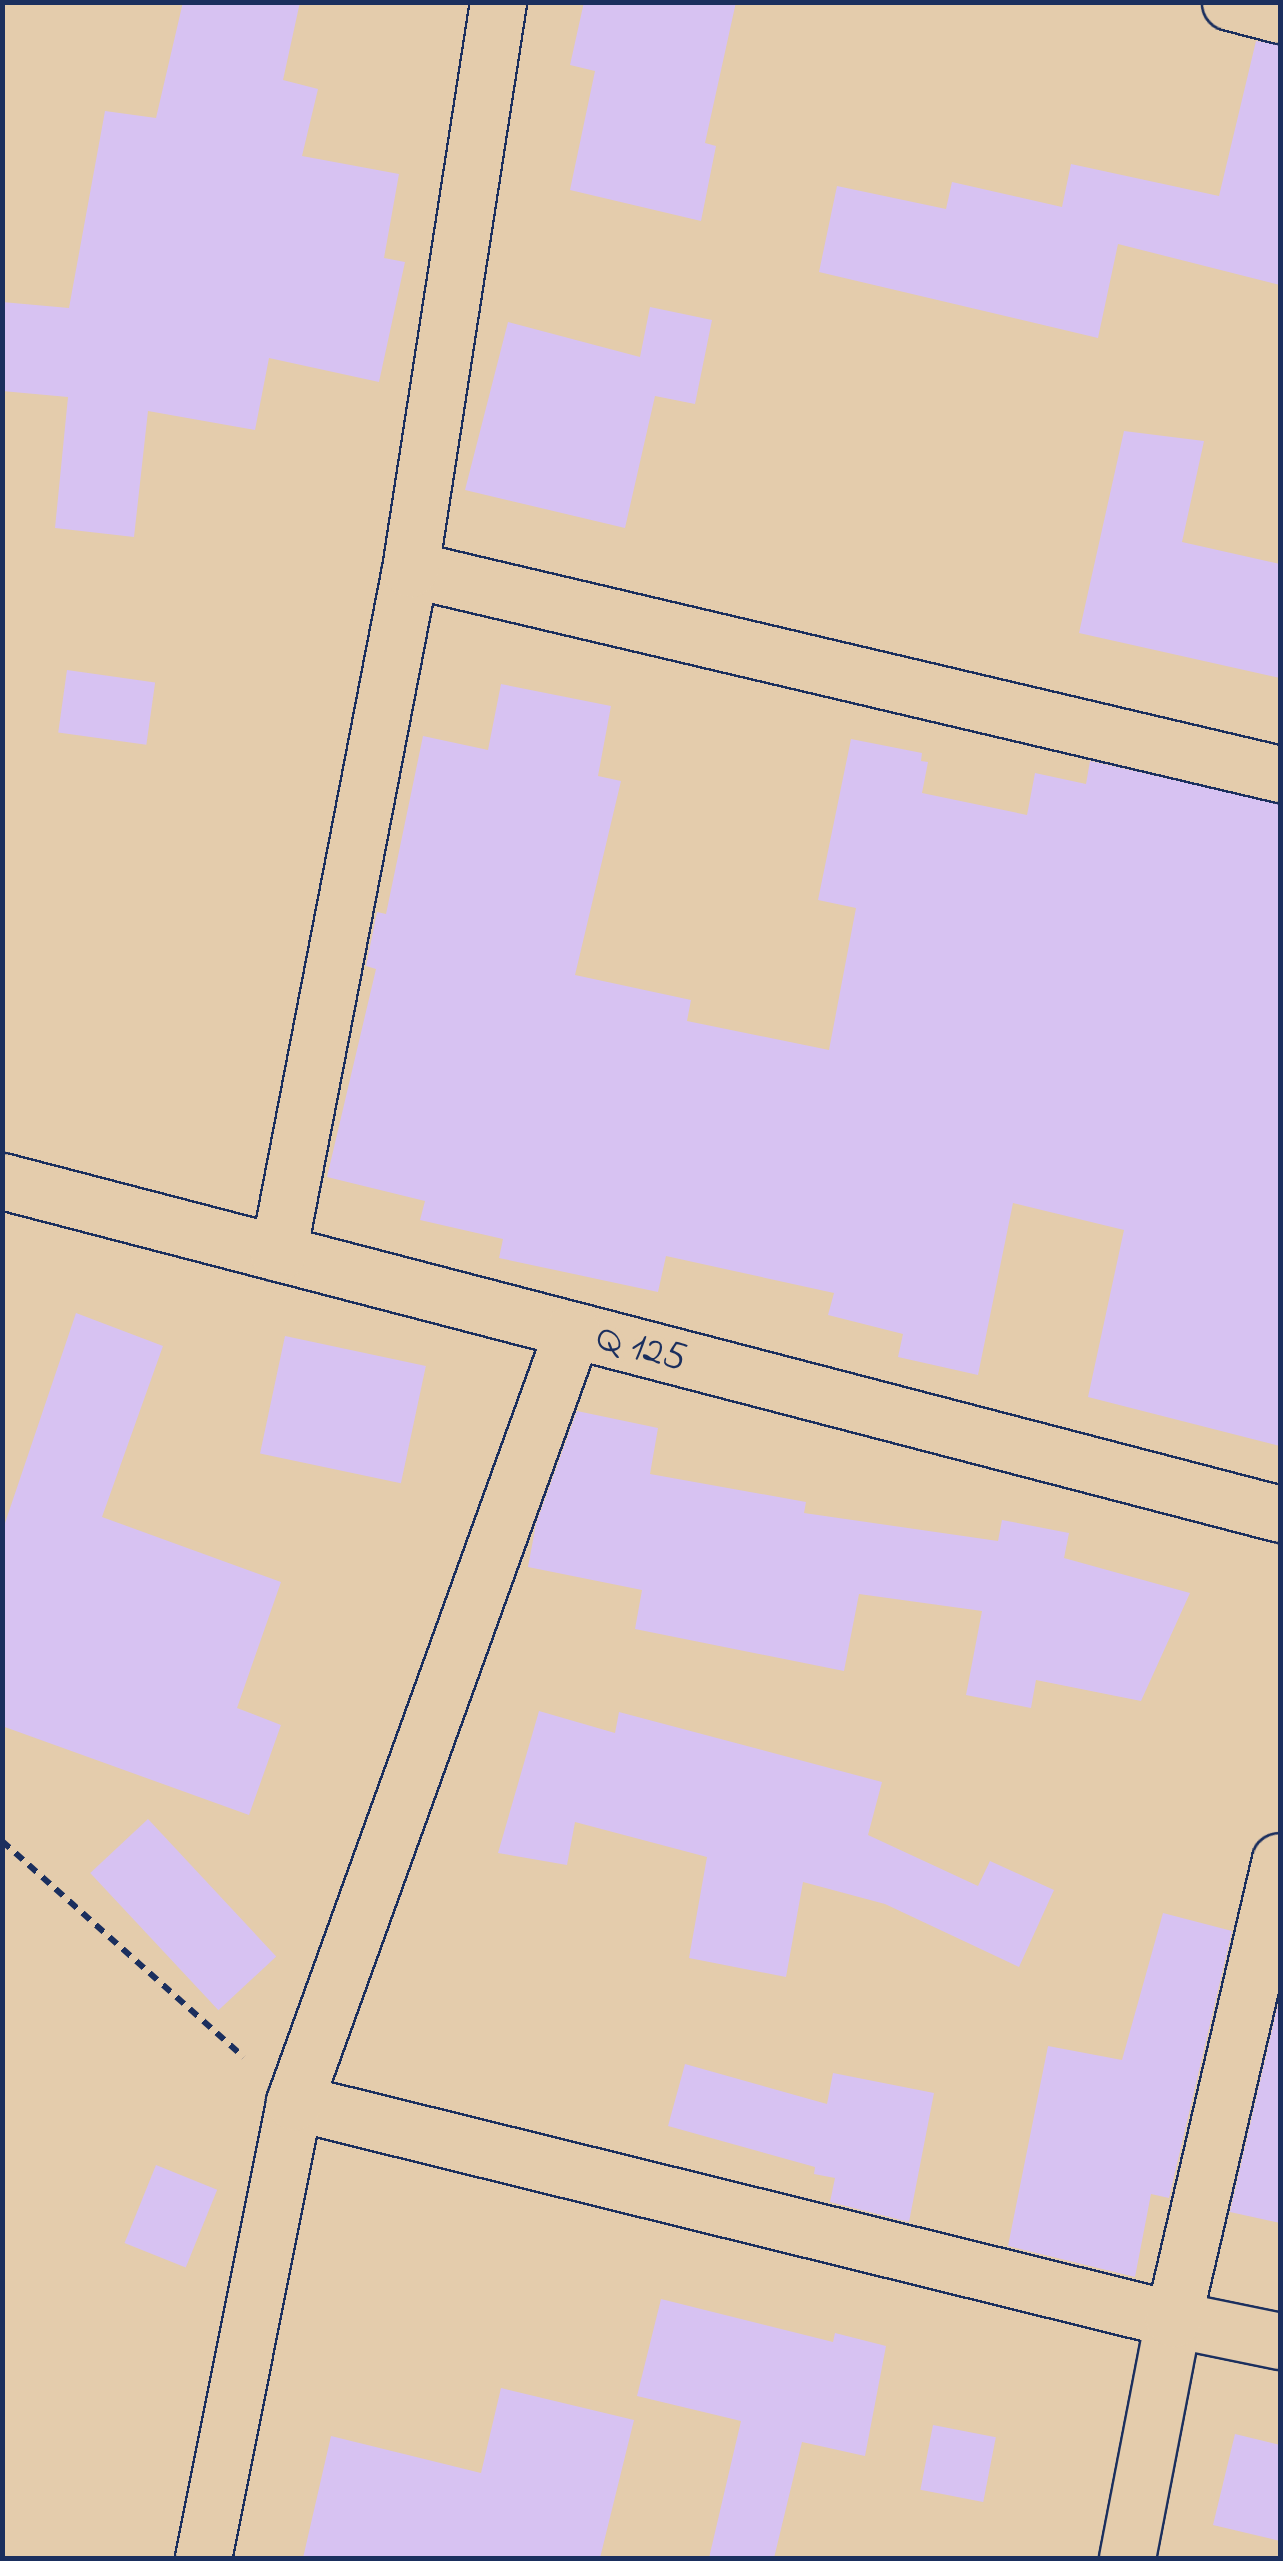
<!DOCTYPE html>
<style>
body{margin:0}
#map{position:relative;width:1283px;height:2561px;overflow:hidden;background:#e4ccac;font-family:"Indie Flower",sans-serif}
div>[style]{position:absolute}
.building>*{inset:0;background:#d7c2f2;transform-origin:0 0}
.path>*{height:6px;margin-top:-3px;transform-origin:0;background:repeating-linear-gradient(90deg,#1b2f5e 0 10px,transparent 0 18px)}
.roads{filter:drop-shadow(2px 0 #1b2f5e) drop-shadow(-2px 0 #1b2f5e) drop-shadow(0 2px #1b2f5e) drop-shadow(0 -2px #1b2f5e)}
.minor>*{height:55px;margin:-27.5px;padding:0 27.5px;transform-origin:27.5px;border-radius:27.5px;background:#e4ccac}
span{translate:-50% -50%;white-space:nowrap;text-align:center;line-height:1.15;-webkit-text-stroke:10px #e4ccac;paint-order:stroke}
.street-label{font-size:40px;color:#1b2f5e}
.frame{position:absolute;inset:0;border:5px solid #1b2f5e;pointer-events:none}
</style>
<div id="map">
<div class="building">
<div style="clip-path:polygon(183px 2px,300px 2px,283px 80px,318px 89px,302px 156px,399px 174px,384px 258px,405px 262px,379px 382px,269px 358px,255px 430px,148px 411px,134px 537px,55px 528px,68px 397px,2px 391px,2px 302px,69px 308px,105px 111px,156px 118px)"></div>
<div style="clip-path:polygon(584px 2px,736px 2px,705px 143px,716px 146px,701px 221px,570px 190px,595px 71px,570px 65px)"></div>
<div style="clip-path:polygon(1256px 41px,1280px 45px,1280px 285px,1118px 244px,1098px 338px,819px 272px,837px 186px,946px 209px,952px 182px,1062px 207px,1071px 164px,1219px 196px)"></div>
<div style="clip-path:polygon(650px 307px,712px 320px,695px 404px,655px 396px,625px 528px,465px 490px,508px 322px,640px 357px)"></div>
<div style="clip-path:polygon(1124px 431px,1204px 441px,1182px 542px,1280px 564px,1280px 678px,1079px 633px)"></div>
<div style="left:67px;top:670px;width:89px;height:63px;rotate:8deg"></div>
<div style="clip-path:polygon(501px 684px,611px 706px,598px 776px,621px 781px,575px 975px,691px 1000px,687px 1021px,829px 1050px,856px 908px,818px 900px,851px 739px,922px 753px,921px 761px,928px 762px,922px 793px,1027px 815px,1035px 773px,1086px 784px,1090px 761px,1280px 804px,1280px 1446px,1088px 1397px,1124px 1230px,1013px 1203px,978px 1375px,898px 1357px,903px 1334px,828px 1315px,834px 1293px,666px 1256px,658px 1292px,499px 1258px,503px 1239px,420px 1220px,425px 1201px,327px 1177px,376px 969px,366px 966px,377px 912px,386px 914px,423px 736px,488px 750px)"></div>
<div style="clip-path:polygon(76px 1313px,163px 1346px,102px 1517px,281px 1582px,237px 1708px,281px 1725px,249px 1815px,2px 1726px,2px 1532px)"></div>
<div style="left:285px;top:1336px;width:144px;height:120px;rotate:12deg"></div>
<div style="clip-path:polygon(577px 1411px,658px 1428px,650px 1474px,806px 1502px,804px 1513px,998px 1541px,1002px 1520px,1069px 1533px,1064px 1558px,1190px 1593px,1141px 1701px,1036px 1680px,1031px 1708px,966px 1695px,982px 1611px,859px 1594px,844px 1671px,635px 1629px,642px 1590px,528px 1567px,536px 1524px)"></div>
<div style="clip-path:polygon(539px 1711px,615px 1733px,619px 1712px,882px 1782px,868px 1835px,978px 1886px,990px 1861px,1054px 1890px,1019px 1967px,885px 1904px,803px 1882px,786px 1977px,689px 1958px,707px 1857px,575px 1822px,567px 1865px,498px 1853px)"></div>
<div style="left:148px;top:1819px;width:188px;height:79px;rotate:47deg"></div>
<div style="clip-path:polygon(1163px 1913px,1232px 1931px,1169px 2198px,1151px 2194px,1135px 2277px,1008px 2246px,1048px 2046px,1122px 2060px)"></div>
<div style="clip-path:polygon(1280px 1996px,1280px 2223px,1230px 2212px)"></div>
<div style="clip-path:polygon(685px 2064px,827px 2104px,833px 2073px,934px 2093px,909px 2222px,830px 2202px,835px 2178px,814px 2174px,815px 2167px,668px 2126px)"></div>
<div style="left:156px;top:2165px;width:66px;height:84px;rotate:22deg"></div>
<div style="clip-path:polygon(661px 2299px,833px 2342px,835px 2333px,886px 2346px,865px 2456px,802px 2442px,774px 2558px,709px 2558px,741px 2421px,637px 2396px)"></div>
<div style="clip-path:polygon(501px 2388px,634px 2420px,600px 2558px,303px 2558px,331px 2436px,481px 2473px)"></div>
<div style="left:933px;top:2425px;width:64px;height:66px;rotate:11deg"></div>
<div style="clip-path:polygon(1235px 2434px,1280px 2445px,1280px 2541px,1213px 2525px)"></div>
</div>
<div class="path">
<div style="left:2px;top:1841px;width:324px;rotate:41.8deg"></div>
</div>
<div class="roads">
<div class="minor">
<div style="left:1230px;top:2px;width:52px;rotate:14.6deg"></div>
<div style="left:410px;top:569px;width:894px;rotate:13.26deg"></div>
<div style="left:2px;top:1181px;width:1321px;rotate:14.6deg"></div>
<div style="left:278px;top:1253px;width:697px;rotate:-79.08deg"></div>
<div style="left:410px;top:569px;width:574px;rotate:-81.18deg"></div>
<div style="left:294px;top:2102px;width:905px;rotate:13.87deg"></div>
<div style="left:1173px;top:2319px;width:109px;rotate:11.6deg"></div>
<div style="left:203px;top:2558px;width:465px;rotate:-78.7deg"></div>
<div style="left:294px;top:2102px;width:819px;rotate:-70.15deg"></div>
<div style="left:1127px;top:2558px;width:243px;rotate:-79.1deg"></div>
<div style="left:1173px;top:2319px;width:470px;rotate:-76.9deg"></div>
</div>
</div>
<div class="street-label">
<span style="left:641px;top:1350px;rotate:14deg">Q 125</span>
</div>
<div class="frame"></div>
</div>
